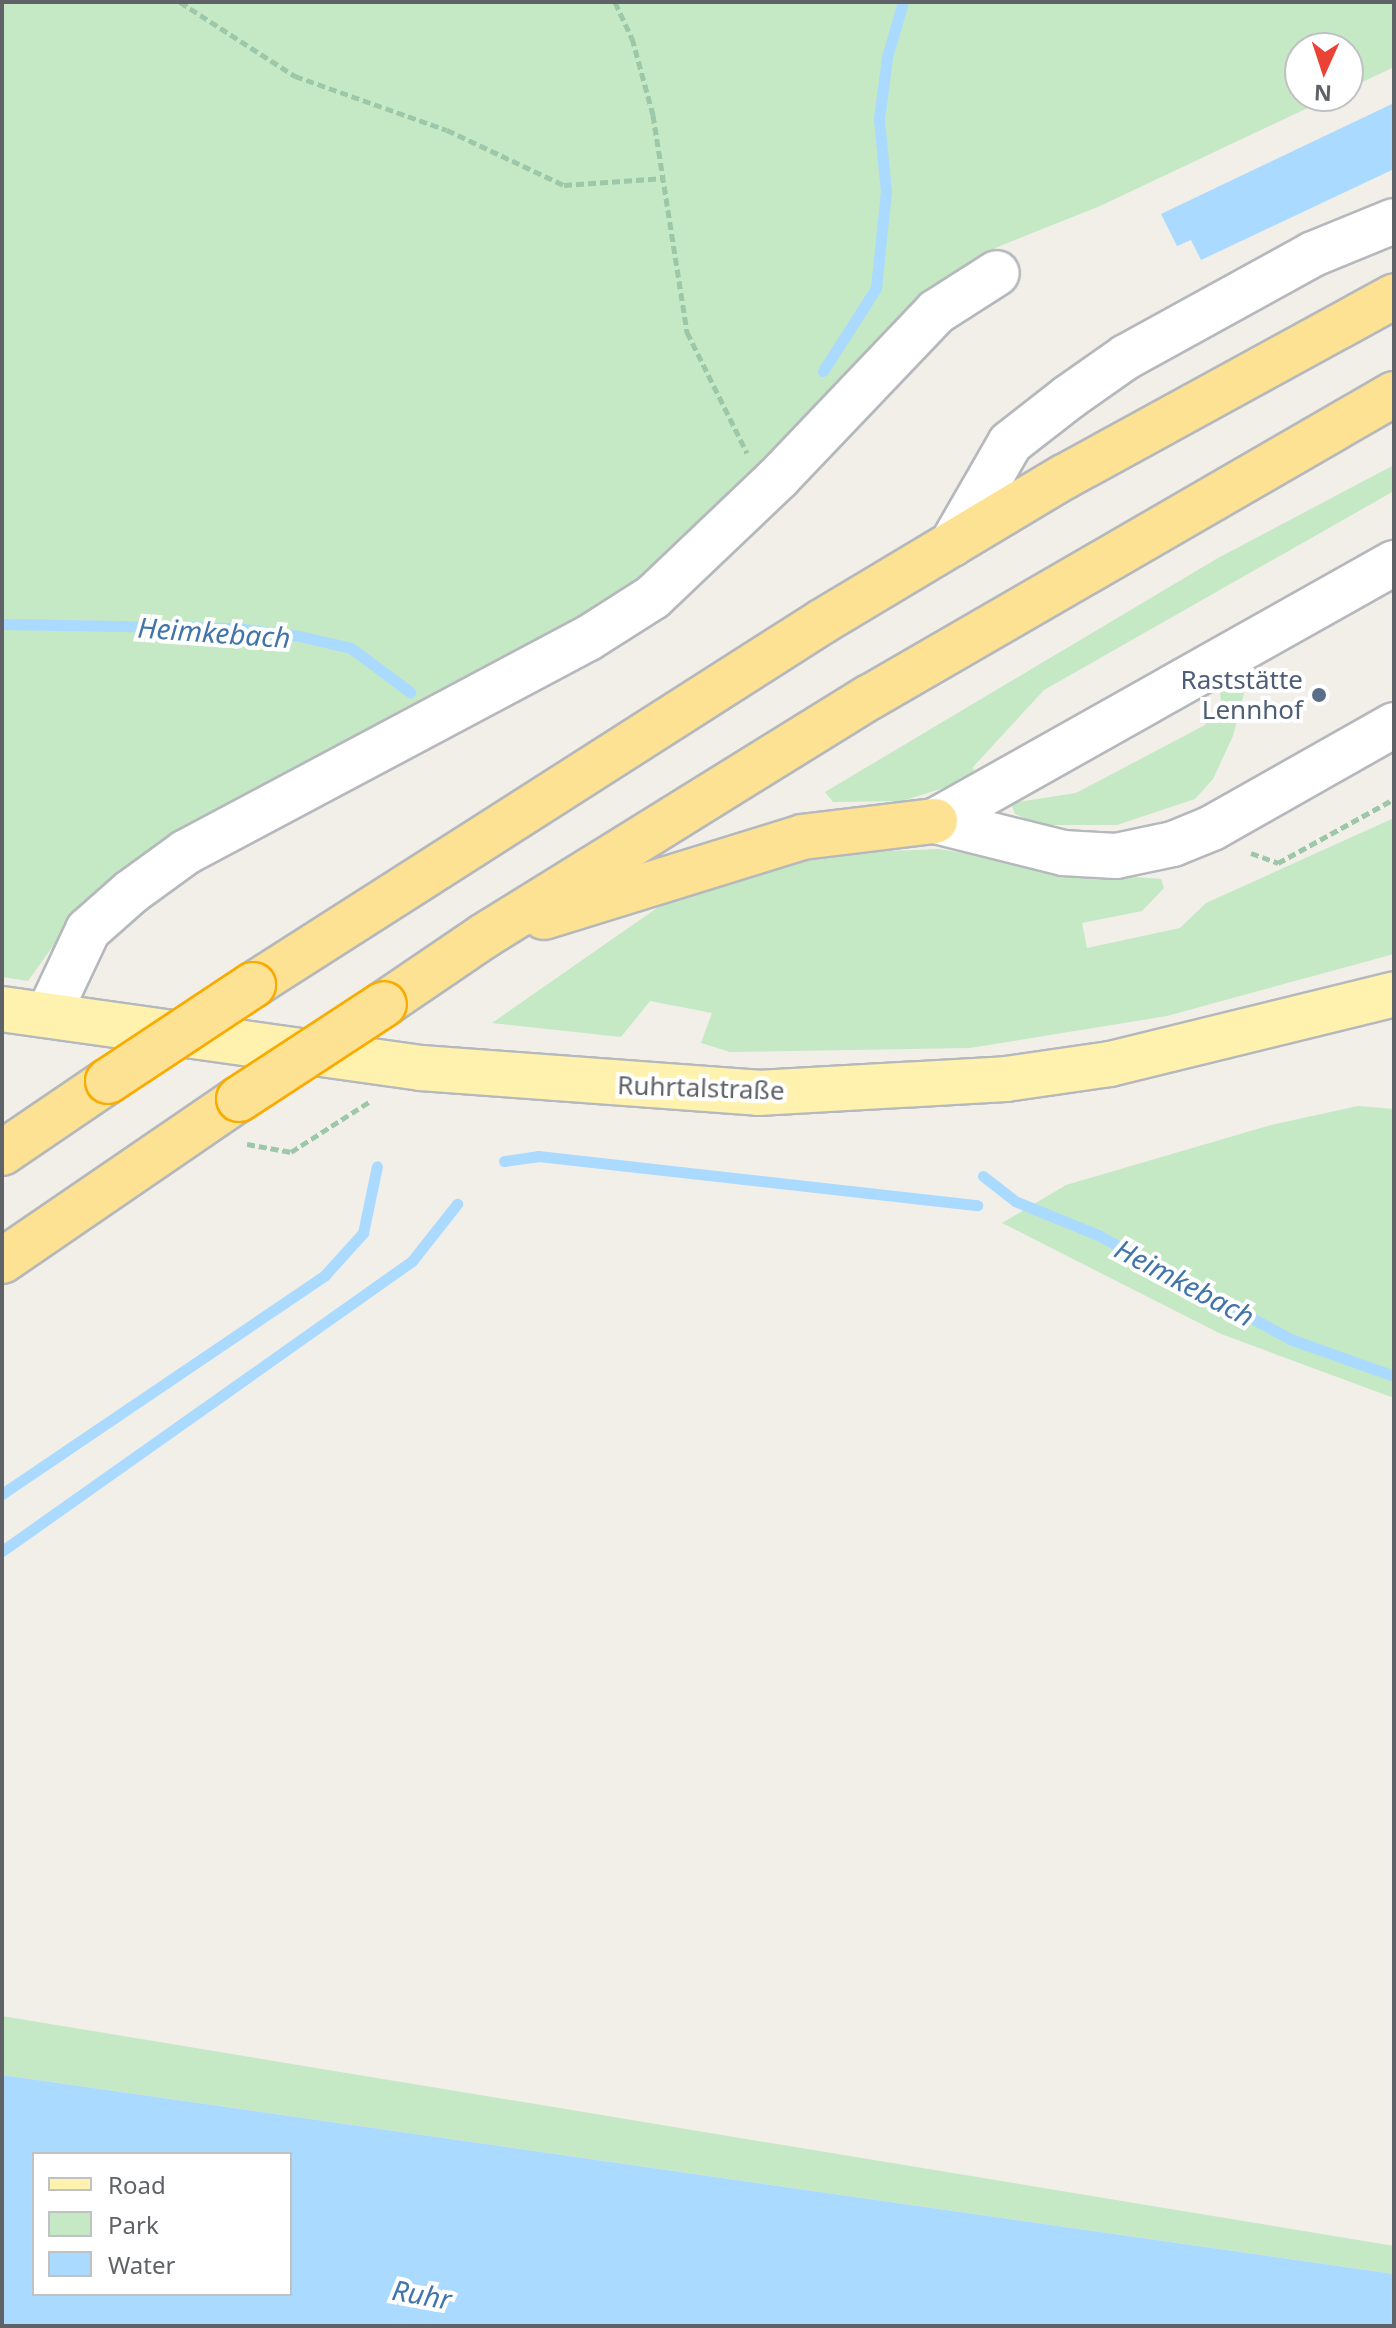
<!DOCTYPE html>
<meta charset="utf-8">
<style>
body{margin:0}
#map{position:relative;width:1396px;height:2328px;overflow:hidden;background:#f1efe8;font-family:"Noto Sans",sans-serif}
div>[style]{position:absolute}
.green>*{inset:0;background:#c5e8c5}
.water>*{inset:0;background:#aadaff}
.stream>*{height:11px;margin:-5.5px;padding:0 5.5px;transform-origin:5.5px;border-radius:5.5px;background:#aadaff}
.path>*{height:5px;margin-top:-2.5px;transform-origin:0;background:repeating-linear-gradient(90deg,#9cc7a9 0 8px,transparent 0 12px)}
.roads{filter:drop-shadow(2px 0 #b5b8bc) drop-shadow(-2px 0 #b5b8bc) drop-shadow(0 2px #b5b8bc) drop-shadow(0 -2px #b5b8bc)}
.minor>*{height:44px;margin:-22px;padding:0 22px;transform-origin:22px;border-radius:22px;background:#fff}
.major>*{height:44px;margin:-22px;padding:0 22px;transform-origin:22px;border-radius:22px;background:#fff2af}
.highway>*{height:44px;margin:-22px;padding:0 22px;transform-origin:22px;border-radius:22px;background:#fde293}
.bridges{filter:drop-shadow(2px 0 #f9ab00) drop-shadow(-2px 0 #f9ab00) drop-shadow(0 2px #f9ab00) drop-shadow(0 -2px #f9ab00)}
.highway-bridge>*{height:44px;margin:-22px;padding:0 22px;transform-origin:22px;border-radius:22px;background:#fde293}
.dots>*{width:22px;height:22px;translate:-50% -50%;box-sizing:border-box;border:4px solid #fff;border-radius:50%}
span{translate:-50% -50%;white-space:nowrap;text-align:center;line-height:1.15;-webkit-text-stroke:8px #fff;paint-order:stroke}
.service-label{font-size:26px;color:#4e5e75}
.right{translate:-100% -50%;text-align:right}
.street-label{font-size:26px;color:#5f6368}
.water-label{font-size:28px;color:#4174aa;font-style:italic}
.frame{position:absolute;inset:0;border:4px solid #5f6368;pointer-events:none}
.legend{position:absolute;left:32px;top:2152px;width:260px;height:144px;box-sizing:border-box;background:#fff;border:2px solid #bfc1c3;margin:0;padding:10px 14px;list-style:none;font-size:24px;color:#5f6368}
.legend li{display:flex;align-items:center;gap:16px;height:40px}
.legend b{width:40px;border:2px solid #bfc1c3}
.north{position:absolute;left:1284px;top:32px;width:80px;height:80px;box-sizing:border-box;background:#fff;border:2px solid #bfc1c3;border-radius:50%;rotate:183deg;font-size:22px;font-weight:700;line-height:32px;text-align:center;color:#5f6368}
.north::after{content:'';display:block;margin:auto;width:28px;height:36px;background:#ea4335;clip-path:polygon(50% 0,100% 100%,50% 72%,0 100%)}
</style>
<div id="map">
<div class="green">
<div style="clip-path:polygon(2px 2px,1394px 2px,1394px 67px,1348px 89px,1348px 48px,1300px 48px,1300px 96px,1333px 96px,1100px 206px,995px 248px,928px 300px,643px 587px,76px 914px,28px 981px,2px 977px)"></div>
<div style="clip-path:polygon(1394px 465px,1394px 491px,1044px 690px,973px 767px,975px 778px,902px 801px,833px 802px,825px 792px,1218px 558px)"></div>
<div style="clip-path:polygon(1251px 666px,1233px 736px,1213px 779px,1195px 799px,1117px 825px,1040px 825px,1015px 814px,1011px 803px,1076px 793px,1205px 725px,1221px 700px,1219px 686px)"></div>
<div style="clip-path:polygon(1394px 818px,1394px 954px,1167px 1016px,970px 1048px,730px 1052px,701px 1043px,712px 1013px,650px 1001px,621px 1037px,492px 1023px,657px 908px,705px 884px,754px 870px,836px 853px,939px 849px,1085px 873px,1161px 879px,1164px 888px,1142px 911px,1082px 923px,1087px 948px,1180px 928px,1206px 903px)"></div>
<div style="clip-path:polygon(1358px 1106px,1394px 1109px,1394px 1398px,1221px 1334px,1002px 1223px,1066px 1185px,1271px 1125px)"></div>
<div style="clip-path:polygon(2px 2016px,1394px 2246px,1394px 2274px,2px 2075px)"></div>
</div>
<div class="water">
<div style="clip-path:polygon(1394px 103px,1394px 169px,1201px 260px,1191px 240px,1177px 246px,1161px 214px)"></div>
<div style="clip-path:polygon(evenodd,2px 2075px,1394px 2274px,1394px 2326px,2px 2326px,2px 2075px,34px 2154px,290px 2154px,290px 2294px,34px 2294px,34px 2154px)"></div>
</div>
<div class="stream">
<div style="left:823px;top:371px;width:98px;rotate:-57.4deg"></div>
<div style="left:876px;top:288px;width:97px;rotate:-84.1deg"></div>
<div style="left:886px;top:192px;width:73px;rotate:-95.5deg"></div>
<div style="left:879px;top:119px;width:63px;rotate:-82.6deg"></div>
<div style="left:887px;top:57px;width:57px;rotate:-73.8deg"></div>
<div style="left:2px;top:624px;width:233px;rotate:1deg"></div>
<div style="left:235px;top:628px;width:64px;rotate:7.1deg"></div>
<div style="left:299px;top:636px;width:53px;rotate:13deg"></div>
<div style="left:351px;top:648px;width:74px;rotate:36.7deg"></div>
<div style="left:504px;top:1161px;width:34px;rotate:-8deg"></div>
<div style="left:538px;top:1156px;width:442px;rotate:6.4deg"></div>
<div style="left:983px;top:1176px;width:41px;rotate:38deg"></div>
<div style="left:1015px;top:1201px;width:90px;rotate:22.3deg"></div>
<div style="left:1098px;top:1235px;width:218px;rotate:28.4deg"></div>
<div style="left:1290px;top:1339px;width:110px;rotate:19.6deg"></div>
<div style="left:2px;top:1494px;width:390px;rotate:-34.1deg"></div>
<div style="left:325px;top:1275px;width:57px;rotate:-47.9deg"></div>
<div style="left:363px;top:1233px;width:68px;rotate:-78.2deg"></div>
<div style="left:2px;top:1551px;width:502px;rotate:-35.27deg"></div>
<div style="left:412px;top:1261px;width:73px;rotate:-51.7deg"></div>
</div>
<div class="path">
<div style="left:180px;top:2px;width:137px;rotate:32.8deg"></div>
<div style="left:295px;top:76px;width:161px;rotate:19.6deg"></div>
<div style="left:447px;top:130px;width:129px;rotate:25.2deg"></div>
<div style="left:564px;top:185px;width:101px;rotate:-4deg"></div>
<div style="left:615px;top:2px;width:40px;rotate:65deg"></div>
<div style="left:632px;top:38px;width:80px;rotate:74.7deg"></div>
<div style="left:653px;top:115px;width:220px;rotate:81.1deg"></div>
<div style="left:687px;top:332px;width:135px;rotate:63.6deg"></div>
<div style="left:1251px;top:853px;width:29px;rotate:20deg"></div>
<div style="left:1278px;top:863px;width:132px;rotate:-28.9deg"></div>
<div style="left:247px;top:1144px;width:45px;rotate:10.3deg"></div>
<div style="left:291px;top:1152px;width:93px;rotate:-32.7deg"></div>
</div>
<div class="roads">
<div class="minor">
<div style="left:952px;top:544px;width:116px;rotate:-60.1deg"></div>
<div style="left:1010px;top:443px;width:75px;rotate:-37.9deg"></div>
<div style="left:1069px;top:397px;width:70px;rotate:-35.1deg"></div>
<div style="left:1126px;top:357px;width:213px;rotate:-28.8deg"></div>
<div style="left:1313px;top:254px;width:87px;rotate:-22.2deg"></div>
<div style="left:935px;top:821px;width:527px;rotate:-29.34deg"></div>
<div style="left:935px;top:821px;width:132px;rotate:14deg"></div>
<div style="left:1063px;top:853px;width:53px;rotate:3.2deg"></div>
<div style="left:1116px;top:856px;width:58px;rotate:-11.9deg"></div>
<div style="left:1173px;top:844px;width:42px;rotate:-22.3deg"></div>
<div style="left:1212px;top:828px;width:209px;rotate:-29.5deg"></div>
<div style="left:48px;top:1015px;width:94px;rotate:-64.8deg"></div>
<div style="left:88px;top:930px;width:57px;rotate:-41.5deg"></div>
<div style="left:131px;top:892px;width:68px;rotate:-36deg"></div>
<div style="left:186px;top:852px;width:454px;rotate:-28deg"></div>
<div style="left:587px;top:639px;width:78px;rotate:-32.5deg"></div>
<div style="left:653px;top:597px;width:174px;rotate:-43.6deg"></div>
<div style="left:779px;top:477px;width:228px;rotate:-46.4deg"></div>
<div style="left:936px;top:312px;width:72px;rotate:-32.6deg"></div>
</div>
<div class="major">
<div style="left:2px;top:1009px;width:423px;rotate:8deg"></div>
<div style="left:421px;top:1068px;width:338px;rotate:4.2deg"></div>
<div style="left:758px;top:1093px;width:248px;rotate:-3.2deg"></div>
<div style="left:1006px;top:1079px;width:105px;rotate:-8.2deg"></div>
<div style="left:1110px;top:1064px;width:292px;rotate:-13.8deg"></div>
</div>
<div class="highway">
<div style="left:544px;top:917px;width:270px;rotate:-17.2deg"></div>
<div style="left:802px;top:837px;width:134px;rotate:-6.9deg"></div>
<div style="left:253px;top:985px;width:676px;rotate:-32.56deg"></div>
<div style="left:823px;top:621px;width:281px;rotate:-30.9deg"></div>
<div style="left:1064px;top:477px;width:376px;rotate:-28.7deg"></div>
<div style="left:384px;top:1004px;width:121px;rotate:-34.2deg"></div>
<div style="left:484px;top:936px;width:454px;rotate:-31.8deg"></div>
<div style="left:870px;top:697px;width:605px;rotate:-30.04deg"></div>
<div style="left:2px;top:1153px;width:128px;rotate:-34.2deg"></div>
<div style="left:2px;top:1261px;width:287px;rotate:-34.4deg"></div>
</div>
</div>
<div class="bridges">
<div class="highway-bridge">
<div style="left:108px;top:1081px;width:174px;rotate:-33.5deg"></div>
<div style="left:239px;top:1099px;width:173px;rotate:-33.2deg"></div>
</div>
</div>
<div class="dots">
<div style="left:1319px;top:695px;background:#5c6f8a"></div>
</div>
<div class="service-label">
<span class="right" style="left:1303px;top:695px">Raststätte<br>Lennhof</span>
</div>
<div class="street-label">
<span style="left:701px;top:1088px;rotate:2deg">Ruhrtalstraße</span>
</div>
<div class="water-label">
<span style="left:214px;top:632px;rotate:4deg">Heimkebach</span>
<span style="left:1185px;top:1282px;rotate:28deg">Heimkebach</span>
<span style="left:422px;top:2294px;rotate:10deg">Ruhr</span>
</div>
<div class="frame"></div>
<ul class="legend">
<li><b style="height:10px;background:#fff2af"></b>Road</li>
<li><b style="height:22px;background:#c5e8c5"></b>Park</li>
<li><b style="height:22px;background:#aadaff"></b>Water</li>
</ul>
<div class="north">N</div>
</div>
